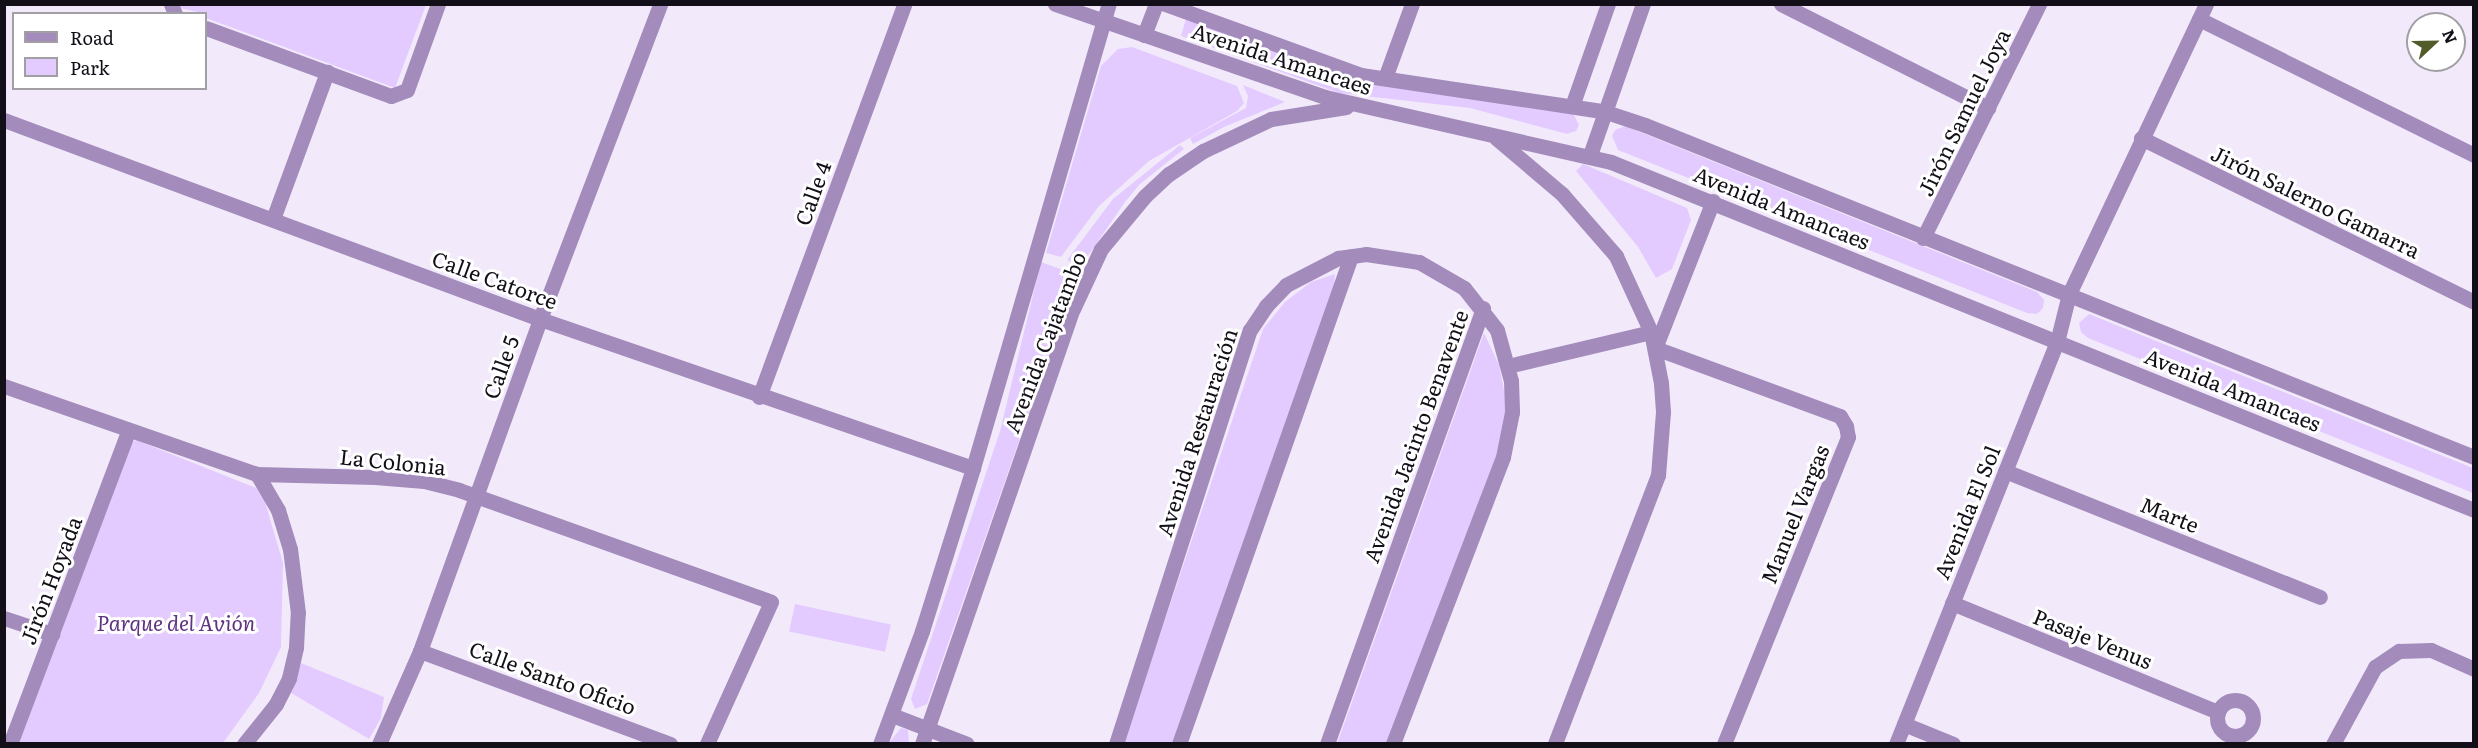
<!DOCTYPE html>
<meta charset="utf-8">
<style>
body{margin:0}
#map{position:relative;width:2478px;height:748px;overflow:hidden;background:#f2eafb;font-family:Literata,serif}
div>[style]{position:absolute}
.green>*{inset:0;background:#e4cbff;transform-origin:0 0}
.pedestrian>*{height:15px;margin:-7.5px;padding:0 7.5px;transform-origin:7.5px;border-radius:7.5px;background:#a38cbb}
.minor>*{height:15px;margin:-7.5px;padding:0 7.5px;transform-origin:7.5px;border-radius:7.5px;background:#a38cbb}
.minor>.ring{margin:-7.5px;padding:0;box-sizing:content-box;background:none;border:15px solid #a38cbb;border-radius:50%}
.tertiary>*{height:15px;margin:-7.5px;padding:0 7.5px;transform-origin:7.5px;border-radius:7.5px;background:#a38cbb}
span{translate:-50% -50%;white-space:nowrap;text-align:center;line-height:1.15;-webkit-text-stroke:6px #fff;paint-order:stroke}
.street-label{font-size:21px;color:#130f18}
.park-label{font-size:21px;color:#5e3482;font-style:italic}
.frame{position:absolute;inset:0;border:6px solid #130f18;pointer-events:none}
.legend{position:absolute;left:12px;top:12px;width:195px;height:78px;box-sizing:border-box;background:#fff;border:2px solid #a19fa3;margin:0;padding:8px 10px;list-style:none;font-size:18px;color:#130f18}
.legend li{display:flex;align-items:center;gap:12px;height:30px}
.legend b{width:30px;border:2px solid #a19fa3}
.north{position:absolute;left:2406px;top:12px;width:60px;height:60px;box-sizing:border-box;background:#fff;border:2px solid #a19fa3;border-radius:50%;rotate:68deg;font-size:16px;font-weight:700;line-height:24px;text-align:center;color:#130f18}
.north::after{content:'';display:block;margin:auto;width:21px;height:27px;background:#525c2b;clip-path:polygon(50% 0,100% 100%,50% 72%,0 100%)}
</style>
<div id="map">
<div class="green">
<div style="clip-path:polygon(181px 4px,426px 5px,395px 88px,206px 18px,206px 14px,180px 8px)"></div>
<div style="clip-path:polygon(1186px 19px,1363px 81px,1573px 113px,1579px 125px,1576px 131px,1567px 134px,1470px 108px,1339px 93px,1181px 36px)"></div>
<div style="clip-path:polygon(1132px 47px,1237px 86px,1244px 103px,1237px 111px,1149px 161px,1099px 206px,1061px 257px,1046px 253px,1101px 66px,1118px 49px)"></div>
<div style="clip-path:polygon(1243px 85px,1285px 102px,1224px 127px,1193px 144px,1190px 138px,1246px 108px,1248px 96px)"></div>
<div style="clip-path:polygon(1625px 126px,2037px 292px,2044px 300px,2043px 308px,2037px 314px,2027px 313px,1618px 150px,1612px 136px,1615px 130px)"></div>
<div style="clip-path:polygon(1180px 145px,1184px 149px,1140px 184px,1125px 202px,1081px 266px,1067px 260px,1113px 199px)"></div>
<div style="clip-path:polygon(1583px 164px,1687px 208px,1691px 220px,1672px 269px,1656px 278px,1638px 247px,1576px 171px)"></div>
<div style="clip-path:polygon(1041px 262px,1077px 275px,927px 704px,915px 709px,911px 699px,1000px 431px)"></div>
<div style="clip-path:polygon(1335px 274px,1333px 303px,1177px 743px,1123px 744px,1263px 329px,1285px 302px,1311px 282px)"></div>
<div style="clip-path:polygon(2089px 314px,2473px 468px,2473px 493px,2088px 338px,2081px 332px,2079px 323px)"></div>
<div style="clip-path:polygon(1484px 333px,1499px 365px,1510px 420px,1389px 743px,1337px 744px)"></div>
<div style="clip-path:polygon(136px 440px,256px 488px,265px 502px,283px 563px,281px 647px,259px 693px,223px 743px,18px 744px,126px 447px)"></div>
<div style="left:795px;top:604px;width:98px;height:28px;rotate:12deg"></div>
<div style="clip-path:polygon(301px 663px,384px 697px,381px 718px,369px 739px,291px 693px)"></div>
<div style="clip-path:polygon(901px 728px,908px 730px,909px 743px,889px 743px)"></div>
</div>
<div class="pedestrian">
<div style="left:1508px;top:366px;width:147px;rotate:-13.4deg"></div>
</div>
<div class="minor">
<div style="left:171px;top:4px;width:11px;rotate:68deg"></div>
<div style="left:1781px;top:4px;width:232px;rotate:26.7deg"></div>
<div style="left:2199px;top:19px;width:307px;rotate:26.3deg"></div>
<div style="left:206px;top:28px;width:197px;rotate:20.2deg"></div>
<div style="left:391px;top:96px;width:17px;rotate:-21deg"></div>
<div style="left:407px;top:90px;width:91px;rotate:-70.2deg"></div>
<div style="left:1144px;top:35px;width:33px;rotate:-69deg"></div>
<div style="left:1385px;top:78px;width:79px;rotate:-70deg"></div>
<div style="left:4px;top:120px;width:572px;rotate:20.37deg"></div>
<div style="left:540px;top:319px;width:458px;rotate:19deg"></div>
<div style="left:1496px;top:138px;width:87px;rotate:40.3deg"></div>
<div style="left:1562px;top:194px;width:82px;rotate:48.9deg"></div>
<div style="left:1616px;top:256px;width:84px;rotate:65.3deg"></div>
<div style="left:1651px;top:332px;width:52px;rotate:78.9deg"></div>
<div style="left:1661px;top:383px;width:29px;rotate:86deg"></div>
<div style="left:1663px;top:412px;width:63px;rotate:94.5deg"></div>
<div style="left:1658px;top:475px;width:288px;rotate:111deg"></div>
<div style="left:2141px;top:138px;width:371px;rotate:26.2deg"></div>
<div style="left:273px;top:219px;width:157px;rotate:-69.8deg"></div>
<div style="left:1923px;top:238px;width:261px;rotate:-63.6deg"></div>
<div style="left:1655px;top:348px;width:197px;rotate:20.2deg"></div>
<div style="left:1840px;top:416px;width:12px;rotate:59deg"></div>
<div style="left:1846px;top:426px;width:11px;rotate:80deg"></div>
<div style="left:1848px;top:437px;width:331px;rotate:112deg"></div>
<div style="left:1655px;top:348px;width:158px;rotate:-68.5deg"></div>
<div style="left:4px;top:386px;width:268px;rotate:19.2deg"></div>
<div style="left:257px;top:474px;width:118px;rotate:1.5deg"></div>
<div style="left:375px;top:477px;width:49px;rotate:4.7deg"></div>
<div style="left:424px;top:481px;width:36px;rotate:14deg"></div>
<div style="left:459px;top:490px;width:331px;rotate:19.7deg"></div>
<div style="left:771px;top:602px;width:156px;rotate:114.3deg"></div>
<div style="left:759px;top:397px;width:419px;rotate:-69.7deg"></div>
<div style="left:2005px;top:471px;width:339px;rotate:21.8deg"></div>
<div style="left:1952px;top:603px;width:287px;rotate:22.3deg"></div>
<div style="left:4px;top:618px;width:51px;rotate:18.4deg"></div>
<div style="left:420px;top:651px;width:267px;rotate:20.4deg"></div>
<div class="ring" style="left:2217px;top:700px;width:21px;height:21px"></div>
<div style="left:1904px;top:724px;width:53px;rotate:22.2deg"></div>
<div style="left:10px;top:744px;width:335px;rotate:-69.3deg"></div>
<div style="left:244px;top:744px;width:51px;rotate:-51.3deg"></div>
<div style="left:276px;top:704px;width:29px;rotate:-63deg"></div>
<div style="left:289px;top:678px;width:32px;rotate:-77deg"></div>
<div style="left:296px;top:647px;width:34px;rotate:-87deg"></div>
<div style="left:298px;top:613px;width:64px;rotate:-97.1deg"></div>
<div style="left:290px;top:549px;width:41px;rotate:-107.1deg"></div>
<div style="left:278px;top:510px;width:42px;rotate:-120.3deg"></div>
<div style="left:379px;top:744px;width:102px;rotate:-66.2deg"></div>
<div style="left:420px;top:651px;width:353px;rotate:-70.1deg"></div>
<div style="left:540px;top:319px;width:337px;rotate:-69.1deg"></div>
<div style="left:1116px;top:744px;width:435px;rotate:-72.1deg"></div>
<div style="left:1250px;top:330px;width:29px;rotate:-56deg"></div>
<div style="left:1266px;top:306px;width:29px;rotate:-46deg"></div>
<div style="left:1286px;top:285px;width:59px;rotate:-27.4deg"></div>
<div style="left:1338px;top:258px;width:28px;rotate:-8deg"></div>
<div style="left:1366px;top:254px;width:54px;rotate:8.6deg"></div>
<div style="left:1419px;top:262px;width:52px;rotate:30deg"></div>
<div style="left:1464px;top:288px;width:53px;rotate:51.8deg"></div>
<div style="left:1497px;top:330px;width:53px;rotate:74.6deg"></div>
<div style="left:1511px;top:381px;width:31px;rotate:88deg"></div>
<div style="left:1512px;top:412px;width:46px;rotate:101.3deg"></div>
<div style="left:1503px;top:457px;width:307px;rotate:111deg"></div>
<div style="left:1179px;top:744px;width:517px;rotate:-70.58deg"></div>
<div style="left:1327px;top:744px;width:463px;rotate:-70.3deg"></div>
<div style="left:2333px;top:744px;width:88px;rotate:-61.4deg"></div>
<div style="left:2375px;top:667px;width:29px;rotate:-34deg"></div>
<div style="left:2399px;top:651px;width:32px;rotate:-2deg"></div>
<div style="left:2431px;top:650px;width:47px;rotate:23.8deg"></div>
</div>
<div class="tertiary">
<div style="left:1055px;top:4px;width:286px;rotate:19deg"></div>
<div style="left:1325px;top:97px;width:293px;rotate:12.8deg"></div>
<div style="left:1611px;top:162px;width:931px;rotate:21.96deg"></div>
<div style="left:1165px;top:4px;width:208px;rotate:19.9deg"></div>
<div style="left:1361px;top:75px;width:245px;rotate:8.5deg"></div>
<div style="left:1603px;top:111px;width:44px;rotate:18.4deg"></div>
<div style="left:1645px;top:125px;width:893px;rotate:21.83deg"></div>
<div style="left:1572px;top:106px;width:108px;rotate:-70.6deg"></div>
<div style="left:1590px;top:155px;width:160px;rotate:-70.7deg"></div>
<div style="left:892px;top:715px;width:80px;rotate:21.1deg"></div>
<div style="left:880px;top:744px;width:121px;rotate:-69.6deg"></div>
<div style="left:922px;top:631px;width:171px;rotate:-72.6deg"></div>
<div style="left:973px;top:468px;width:484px;rotate:-73.7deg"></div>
<div style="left:922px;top:744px;width:460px;rotate:-70.9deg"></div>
<div style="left:1073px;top:309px;width:66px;rotate:-65deg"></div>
<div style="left:1101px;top:249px;width:69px;rotate:-50.3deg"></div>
<div style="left:1145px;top:196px;width:33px;rotate:-43deg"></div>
<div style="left:1169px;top:174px;width:41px;rotate:-34.1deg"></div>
<div style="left:1203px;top:151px;width:75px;rotate:-25.2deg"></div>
<div style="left:1271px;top:119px;width:76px;rotate:-9.1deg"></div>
<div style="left:1896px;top:744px;width:433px;rotate:-68.2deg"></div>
<div style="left:2057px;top:342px;width:49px;rotate:-76deg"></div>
<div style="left:2069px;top:294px;width:321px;rotate:-64.7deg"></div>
</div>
<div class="street-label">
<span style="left:1282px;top:58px;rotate:18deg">Avenida Amancaes</span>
<span style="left:1963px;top:112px;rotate:-64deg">Jirón Samuel Joya</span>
<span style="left:812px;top:193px;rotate:-70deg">Calle 4</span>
<span style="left:2316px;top:201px;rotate:26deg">Jirón Salerno Gamarra</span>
<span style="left:1782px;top:207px;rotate:22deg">Avenida Amancaes</span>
<span style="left:495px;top:279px;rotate:20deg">Calle Catorce</span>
<span style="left:1044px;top:342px;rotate:-69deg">Avenida Cajatambo</span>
<span style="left:500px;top:367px;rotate:-70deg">Calle 5</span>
<span style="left:2233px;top:389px;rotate:22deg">Avenida Amancaes</span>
<span style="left:1196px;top:432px;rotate:-72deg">Avenida Restauración</span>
<span style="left:1415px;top:436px;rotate:-70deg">Avenida Jacinto Benavente</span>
<span style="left:393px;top:461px;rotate:6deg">La Colonia</span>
<span style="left:1966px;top:512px;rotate:-68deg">Avenida El Sol</span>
<span style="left:1794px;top:514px;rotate:-68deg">Manuel Vargas</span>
<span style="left:2170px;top:514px;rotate:22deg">Marte</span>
<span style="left:50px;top:580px;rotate:-69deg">Jirón Hoyada</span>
<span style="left:2093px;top:638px;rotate:22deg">Pasaje Venus</span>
<span style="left:553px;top:677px;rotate:20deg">Calle Santo Oficio</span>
</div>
<div class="park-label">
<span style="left:176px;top:622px">Parque del Avión</span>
</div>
<div class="frame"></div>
<ul class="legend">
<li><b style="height:8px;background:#a38cbb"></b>Road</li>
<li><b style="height:16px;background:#e4cbff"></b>Park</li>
</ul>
<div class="north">N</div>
</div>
